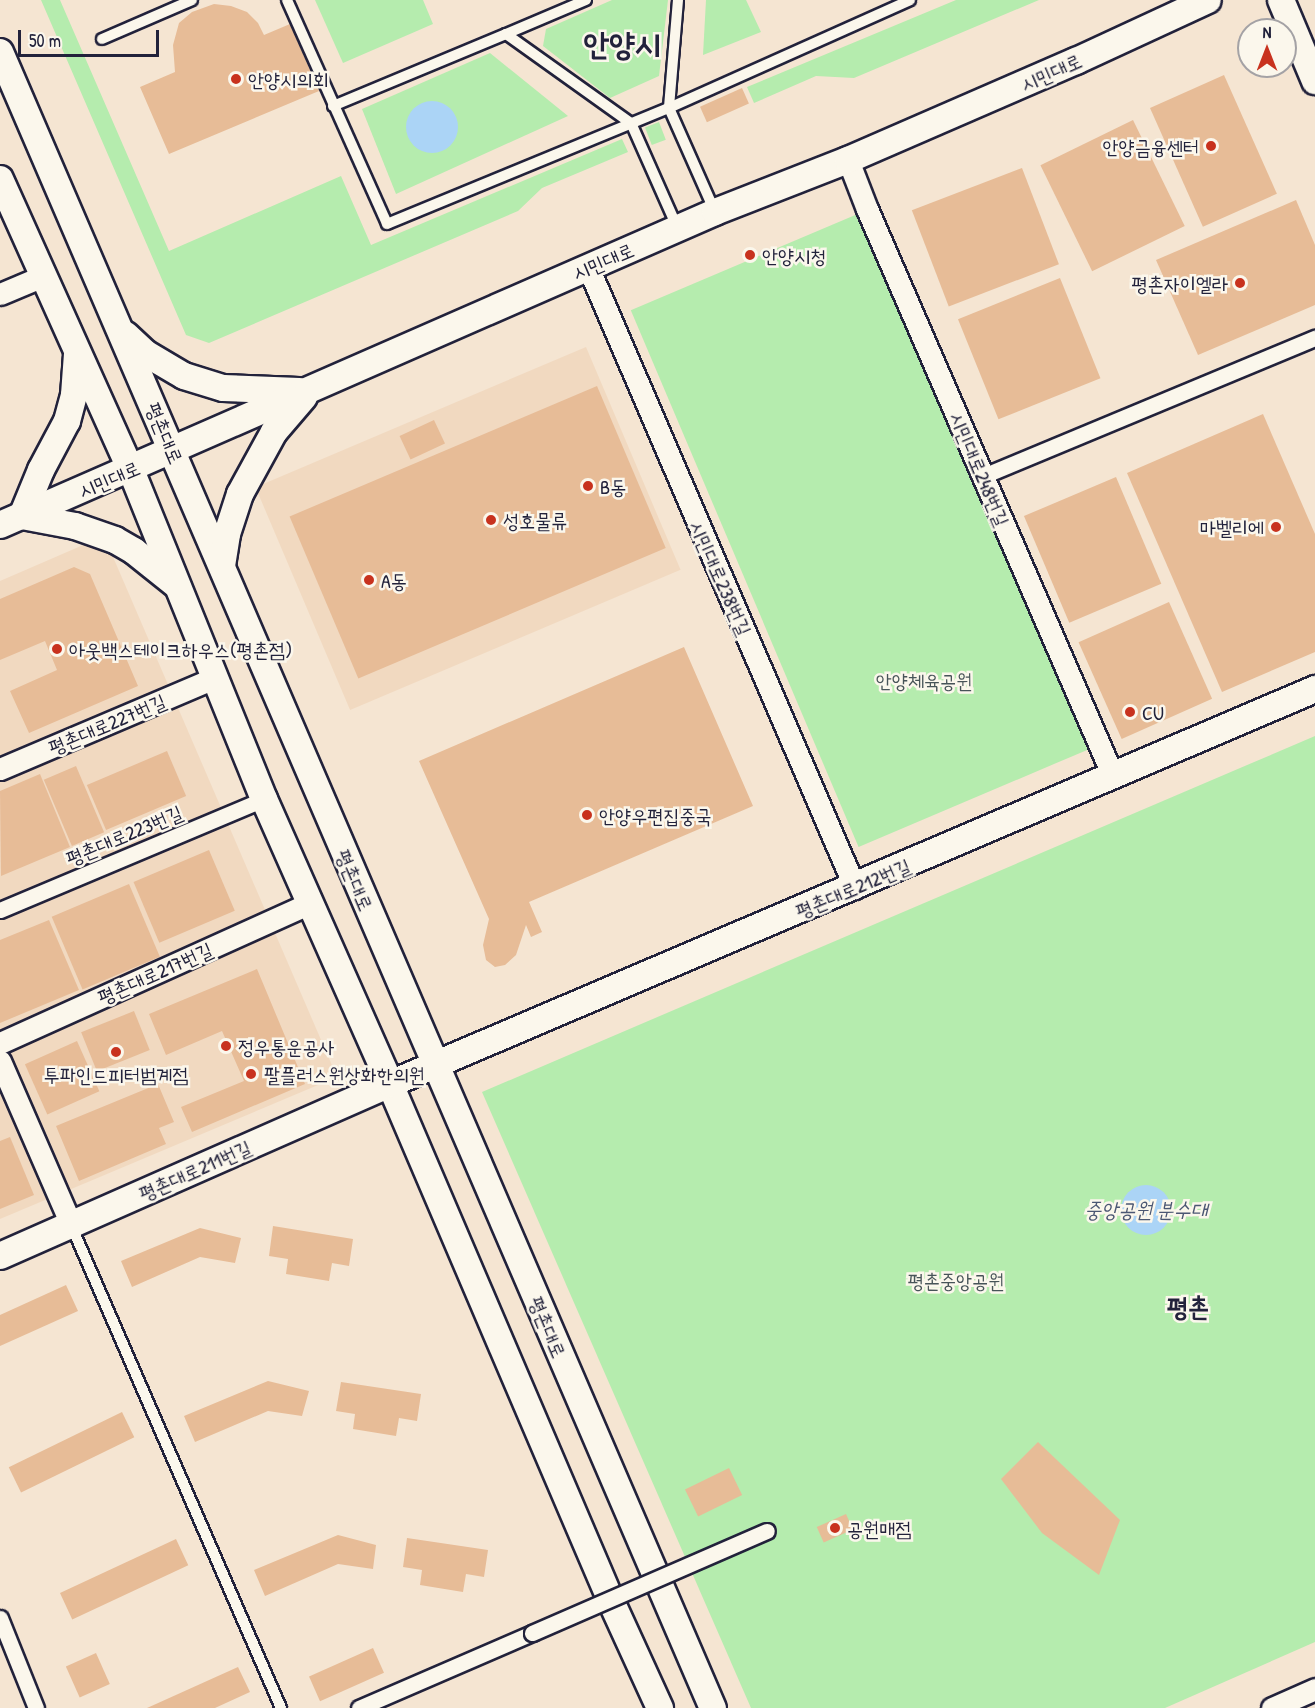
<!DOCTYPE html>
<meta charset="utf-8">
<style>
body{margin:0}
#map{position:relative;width:1315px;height:1708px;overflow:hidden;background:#f5e5d2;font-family:"Patrick Hand","Poor Story",sans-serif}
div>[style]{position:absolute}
.built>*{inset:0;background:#f1d9c0;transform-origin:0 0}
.green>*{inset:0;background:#b5ecae;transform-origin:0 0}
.water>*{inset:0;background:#abd4f6}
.round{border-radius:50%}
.building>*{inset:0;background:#e7bc97;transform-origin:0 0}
.roads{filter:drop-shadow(2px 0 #22223b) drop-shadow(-2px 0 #22223b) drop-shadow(0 2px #22223b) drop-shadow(0 -2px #22223b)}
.service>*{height:10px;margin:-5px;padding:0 5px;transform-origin:5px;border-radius:5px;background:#fbf7ec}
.pedestrian>*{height:15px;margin:-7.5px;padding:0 7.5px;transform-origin:7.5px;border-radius:7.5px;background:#fbf7ec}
.minor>*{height:21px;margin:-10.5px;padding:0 10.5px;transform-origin:10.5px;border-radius:10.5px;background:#fbf7ec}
.tertiary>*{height:26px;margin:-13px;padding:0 13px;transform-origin:13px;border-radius:13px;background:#fbf7ec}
.bridges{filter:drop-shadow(2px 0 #22223b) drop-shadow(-2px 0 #22223b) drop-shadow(0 2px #22223b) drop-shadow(0 -2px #22223b)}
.pedestrian-bridge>*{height:15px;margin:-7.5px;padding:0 7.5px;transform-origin:7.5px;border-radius:7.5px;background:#fbf7ec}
.dots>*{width:16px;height:16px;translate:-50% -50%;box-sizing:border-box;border:3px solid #fbf7ec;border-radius:50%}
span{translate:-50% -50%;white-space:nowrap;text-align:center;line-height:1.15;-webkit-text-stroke:5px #fbf7ec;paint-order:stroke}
.street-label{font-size:20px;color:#22223b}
.poi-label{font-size:20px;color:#22223b}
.left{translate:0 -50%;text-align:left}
.right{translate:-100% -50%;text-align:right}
.park-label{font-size:20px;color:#475458}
.water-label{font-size:21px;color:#4b5773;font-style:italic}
.district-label{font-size:26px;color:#22223b;font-weight:700}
.town-label{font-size:32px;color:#22223b;font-weight:700}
.north{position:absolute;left:1237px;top:18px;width:60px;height:60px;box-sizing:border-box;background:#fbf7ec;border:2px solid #a4a2a5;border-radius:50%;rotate:0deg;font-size:16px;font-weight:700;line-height:24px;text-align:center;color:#22223b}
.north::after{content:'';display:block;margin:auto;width:21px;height:27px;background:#c8321e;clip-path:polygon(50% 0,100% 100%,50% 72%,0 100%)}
.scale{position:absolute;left:18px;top:30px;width:141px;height:27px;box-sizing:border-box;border:3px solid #22223b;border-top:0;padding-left:8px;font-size:18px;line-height:21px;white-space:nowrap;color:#22223b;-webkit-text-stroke:4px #fbf7ec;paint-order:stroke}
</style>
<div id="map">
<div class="built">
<div style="left:586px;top:347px;width:242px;height:359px;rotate:67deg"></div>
<div style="clip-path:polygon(104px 536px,337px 1077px,0 1219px,0 581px)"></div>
</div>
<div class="green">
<div style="clip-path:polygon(41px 0,60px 0,169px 251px,341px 176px,371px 245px,622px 139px,628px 152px,542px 188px,518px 211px,209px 343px,186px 335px)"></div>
<div style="clip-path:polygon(315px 0,423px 0,433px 24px,343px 63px)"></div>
<div style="clip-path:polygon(612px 0,668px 0,659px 76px,610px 98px,543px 46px,546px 29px)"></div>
<div style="clip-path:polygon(706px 0,746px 0,761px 32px,703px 55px)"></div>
<div style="clip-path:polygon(956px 0,1039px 0,854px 78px,816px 76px,754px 103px,747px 87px)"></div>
<div style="clip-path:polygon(490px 53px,568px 116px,396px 194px,362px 109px)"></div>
<div style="left:659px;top:122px;width:19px;height:15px;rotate:69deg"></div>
<div style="left:860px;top:213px;width:583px;height:249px;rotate:67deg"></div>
<div style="clip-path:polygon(1315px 736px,1315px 1642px,1165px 1708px,751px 1708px,482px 1092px)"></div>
</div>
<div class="water">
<div class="round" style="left:406px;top:101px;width:52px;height:52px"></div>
<div class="round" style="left:1121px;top:1185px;width:50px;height:50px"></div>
</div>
<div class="building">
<div style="clip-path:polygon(214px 4px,231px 6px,247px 12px,258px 23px,264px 35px,290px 24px,319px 91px,169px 154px,140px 87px,175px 72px,173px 45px,179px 23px,192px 12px)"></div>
<div style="left:1224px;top:75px;width:130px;height:81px;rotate:66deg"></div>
<div style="left:742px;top:88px;width:17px;height:46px;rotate:66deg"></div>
<div style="left:1133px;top:120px;width:118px;height:103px;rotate:64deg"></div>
<div style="left:1022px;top:168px;width:103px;height:118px;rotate:69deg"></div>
<div style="clip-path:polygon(1296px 200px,1315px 245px,1315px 305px,1198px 355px,1156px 260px)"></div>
<div style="left:1060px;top:278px;width:108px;height:110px;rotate:68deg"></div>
<div style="left:597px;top:386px;width:176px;height:334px;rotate:67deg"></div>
<div style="clip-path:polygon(1263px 414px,1315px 534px,1315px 652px,1222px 692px,1127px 473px)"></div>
<div style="left:434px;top:420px;width:26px;height:38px;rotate:65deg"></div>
<div style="left:1116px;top:477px;width:116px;height:100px;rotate:67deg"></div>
<div style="clip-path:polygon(74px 567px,90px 574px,138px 686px,29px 733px,10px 691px,57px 670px,45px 641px,0 660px,0 599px)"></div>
<div style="left:1169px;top:602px;width:106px;height:99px;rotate:66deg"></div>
<div style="clip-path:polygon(684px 647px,753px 806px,529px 902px,542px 932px,531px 937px,526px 925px,516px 955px,505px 965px,495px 967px,486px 960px,483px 945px,489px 919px,419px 761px)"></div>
<div style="left:167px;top:751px;width:49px;height:87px;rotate:67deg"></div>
<div style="left:76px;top:766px;width:72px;height:35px;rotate:67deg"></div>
<div style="clip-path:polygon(40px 774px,70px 847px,1px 876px,0 791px)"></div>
<div style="left:209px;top:850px;width:66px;height:82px;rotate:67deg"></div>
<div style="left:129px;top:884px;width:79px;height:84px;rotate:67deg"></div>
<div style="clip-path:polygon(49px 920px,79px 990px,0 1023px,0 940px)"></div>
<div style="clip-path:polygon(257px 969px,305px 1084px,192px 1132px,181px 1107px,244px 1081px,222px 1031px,166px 1055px,149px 1014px)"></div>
<div style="left:134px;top:1011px;width:42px;height:57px;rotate:68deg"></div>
<div style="left:77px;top:1041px;width:55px;height:57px;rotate:66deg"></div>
<div style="clip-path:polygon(158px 1084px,174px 1122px,159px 1128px,166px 1144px,79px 1181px,56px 1126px)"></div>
<div style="clip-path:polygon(10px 1137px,34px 1195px,0 1209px,0 1141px)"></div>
<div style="clip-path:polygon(273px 1226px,353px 1239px,349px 1266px,332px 1263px,329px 1281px,286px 1274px,288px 1259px,269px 1256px)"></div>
<div style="clip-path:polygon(200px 1228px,241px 1238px,235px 1263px,200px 1257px,132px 1287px,121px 1261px)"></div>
<div style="clip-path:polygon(66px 1285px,78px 1311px,0 1346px,0 1315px)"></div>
<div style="clip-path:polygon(268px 1381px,309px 1391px,302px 1416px,268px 1411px,195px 1442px,184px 1416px)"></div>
<div style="clip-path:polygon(341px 1382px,421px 1394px,417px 1421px,399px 1418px,396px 1436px,353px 1429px,355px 1414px,336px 1411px)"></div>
<div style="left:122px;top:1412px;width:28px;height:126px;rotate:64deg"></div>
<div style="clip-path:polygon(1038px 1442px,1120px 1520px,1099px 1575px,1042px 1533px,1001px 1479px)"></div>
<div style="left:729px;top:1468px;width:30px;height:49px;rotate:64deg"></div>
<div style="left:846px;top:1514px;width:17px;height:32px;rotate:66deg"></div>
<div style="clip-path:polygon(338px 1535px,376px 1545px,373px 1569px,338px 1564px,265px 1596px,254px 1570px)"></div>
<div style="clip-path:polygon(407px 1538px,488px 1550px,484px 1577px,466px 1574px,463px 1592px,420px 1585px,422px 1570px,403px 1567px)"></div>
<div style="left:176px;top:1539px;width:29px;height:128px;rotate:65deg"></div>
<div style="left:373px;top:1648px;width:27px;height:70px;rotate:66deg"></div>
<div style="left:96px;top:1653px;width:34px;height:33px;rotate:66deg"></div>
<div style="clip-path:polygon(238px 1667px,250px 1692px,215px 1708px,147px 1708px)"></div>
</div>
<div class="roads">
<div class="service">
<div style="left:287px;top:0;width:245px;rotate:65.9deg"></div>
<div style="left:387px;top:224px;width:305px;rotate:-22.4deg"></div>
<div style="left:669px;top:108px;width:264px;rotate:-24.1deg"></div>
<div style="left:586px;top:0;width:87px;rotate:157deg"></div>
<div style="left:506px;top:34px;width:153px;rotate:35.5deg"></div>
<div style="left:631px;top:123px;width:116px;rotate:66.1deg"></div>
<div style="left:678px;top:0;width:108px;rotate:94.8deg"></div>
<div style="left:669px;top:108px;width:114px;rotate:66.1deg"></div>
<div style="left:102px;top:39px;width:98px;rotate:-23.4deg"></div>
<div style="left:333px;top:106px;width:187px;rotate:-22.6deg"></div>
<div style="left:71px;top:1225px;width:527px;rotate:66.5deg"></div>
</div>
<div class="pedestrian">
<div style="left:983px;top:476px;width:360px;rotate:-22.6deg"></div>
<div style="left:0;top:910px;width:286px;rotate:-22.8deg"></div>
<div style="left:0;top:1618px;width:97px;rotate:68.2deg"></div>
<div style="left:359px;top:1708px;width:189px;rotate:-23.4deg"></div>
</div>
<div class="minor">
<div style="left:848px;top:160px;width:53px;rotate:68.8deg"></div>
<div style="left:867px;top:209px;width:618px;rotate:66.55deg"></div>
<div style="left:588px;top:267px;width:676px;rotate:66.73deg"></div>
<div style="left:0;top:294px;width:47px;rotate:-22.7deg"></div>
<div style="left:0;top:769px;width:233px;rotate:-23deg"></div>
<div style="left:0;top:1043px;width:340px;rotate:-24.3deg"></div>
<div style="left:0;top:1061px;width:178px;rotate:66.5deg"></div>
<div style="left:1272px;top:1708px;width:47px;rotate:-23.8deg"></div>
</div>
<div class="tertiary">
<div style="left:1281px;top:0;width:88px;rotate:67.2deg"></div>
<div style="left:0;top:52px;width:1803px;rotate:66.71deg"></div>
<div style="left:0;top:179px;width:319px;rotate:65.8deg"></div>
<div style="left:131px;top:470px;width:355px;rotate:68deg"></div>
<div style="left:264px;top:799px;width:312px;rotate:66.1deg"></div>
<div style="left:390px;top:1084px;width:562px;rotate:66.85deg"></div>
<div style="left:611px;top:1601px;width:118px;rotate:65.4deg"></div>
<div style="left:126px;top:335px;width:26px;rotate:43deg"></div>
<div style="left:145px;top:353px;width:45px;rotate:30.5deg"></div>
<div style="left:184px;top:376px;width:41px;rotate:17.1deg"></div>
<div style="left:223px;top:388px;width:76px;rotate:2.3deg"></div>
<div style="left:77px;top:354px;width:41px;rotate:94.2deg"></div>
<div style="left:74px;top:395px;width:27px;rotate:105deg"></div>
<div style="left:67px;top:421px;width:55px;rotate:118deg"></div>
<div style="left:41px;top:470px;width:50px;rotate:112.4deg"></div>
<div style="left:22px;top:516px;width:54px;rotate:10.7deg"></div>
<div style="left:75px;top:526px;width:42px;rotate:19.3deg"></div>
<div style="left:115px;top:540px;width:22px;rotate:30deg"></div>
<div style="left:134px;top:551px;width:53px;rotate:38.8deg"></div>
<div style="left:0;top:525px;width:781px;rotate:-23.64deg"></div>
<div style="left:715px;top:212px;width:143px;rotate:-21.4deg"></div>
<div style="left:848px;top:160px;width:249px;rotate:-23.5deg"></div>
<div style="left:1076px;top:61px;width:145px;rotate:-24.8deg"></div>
<div style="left:222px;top:566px;width:32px;rotate:-81deg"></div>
<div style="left:227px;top:534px;width:42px;rotate:-72deg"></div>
<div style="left:240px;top:494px;width:71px;rotate:-61.3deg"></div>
<div style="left:274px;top:432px;width:46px;rotate:-49.4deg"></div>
<div style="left:0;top:1256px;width:426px;rotate:-23.8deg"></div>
<div style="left:390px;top:1084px;width:1006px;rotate:-23.12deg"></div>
</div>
</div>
<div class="bridges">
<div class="pedestrian-bridge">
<div style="left:532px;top:1633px;width:256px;rotate:-23.5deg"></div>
</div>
</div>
<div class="dots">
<div style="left:236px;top:79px;background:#c8321e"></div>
<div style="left:1211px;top:146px;background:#c8321e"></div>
<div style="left:750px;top:255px;background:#c8321e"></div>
<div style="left:1240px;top:283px;background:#c8321e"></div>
<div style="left:588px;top:486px;background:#c8321e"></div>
<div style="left:491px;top:520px;background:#c8321e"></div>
<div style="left:1276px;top:527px;background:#c8321e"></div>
<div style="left:369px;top:580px;background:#c8321e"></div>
<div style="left:57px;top:649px;background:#c8321e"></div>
<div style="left:1130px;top:712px;background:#c8321e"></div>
<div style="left:587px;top:815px;background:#c8321e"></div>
<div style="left:226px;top:1046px;background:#c8321e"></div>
<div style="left:116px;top:1052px;background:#c8321e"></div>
<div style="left:251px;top:1074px;background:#c8321e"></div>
<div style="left:835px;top:1528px;background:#c8321e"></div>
</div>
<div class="street-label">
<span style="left:1051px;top:72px;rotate:-24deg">시민대로</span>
<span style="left:603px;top:261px;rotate:-23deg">시민대로</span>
<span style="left:165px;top:433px;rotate:67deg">평촌대로</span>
<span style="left:980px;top:469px;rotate:67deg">시민대로248번길</span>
<span style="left:109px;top:479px;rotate:-23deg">시민대로</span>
<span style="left:721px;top:578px;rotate:66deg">시민대로238번길</span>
<span style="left:107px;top:724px;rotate:-23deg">평촌대로227번길</span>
<span style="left:124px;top:835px;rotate:-23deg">평촌대로223번길</span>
<span style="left:355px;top:880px;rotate:67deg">평촌대로</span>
<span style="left:853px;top:888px;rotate:-23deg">평촌대로212번길</span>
<span style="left:155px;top:973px;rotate:-24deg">평촌대로217번길</span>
<span style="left:195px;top:1170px;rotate:-24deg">평촌대로211번길</span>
<span style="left:548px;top:1327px;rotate:67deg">평촌대로</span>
</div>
<div class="poi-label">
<span class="left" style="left:248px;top:79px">안양시의회</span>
<span class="right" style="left:1199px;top:146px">안양금융센터</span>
<span class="left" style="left:762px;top:255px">안양시청</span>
<span class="right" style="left:1228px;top:283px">평촌자이엘라</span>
<span class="left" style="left:600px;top:486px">B동</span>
<span class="left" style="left:503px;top:520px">성호물류</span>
<span class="right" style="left:1264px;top:527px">마벨리에</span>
<span class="left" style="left:381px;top:580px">A동</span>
<span class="left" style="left:69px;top:649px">아웃백스테이크하우스(평촌점)</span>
<span class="left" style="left:1142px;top:712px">CU</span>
<span class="left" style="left:599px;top:815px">안양우편집중국</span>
<span class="left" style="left:238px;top:1046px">정우통운공사</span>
<span style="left:116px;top:1074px">투파인드피터범계점</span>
<span class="left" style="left:264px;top:1074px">팔플러스원상화한의원</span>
<span class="left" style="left:847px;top:1528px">공원매점</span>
</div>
<div class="park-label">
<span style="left:924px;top:680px">안양체육공원</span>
<span style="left:956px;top:1280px">평촌중앙공원</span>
</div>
<div class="water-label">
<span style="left:1146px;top:1210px">중앙공원 분수대</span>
</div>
<div class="district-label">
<span style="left:1188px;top:1307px">평촌</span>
</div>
<div class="town-label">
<span style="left:622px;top:44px">안양시</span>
</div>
<div class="north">N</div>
<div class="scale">50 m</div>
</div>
